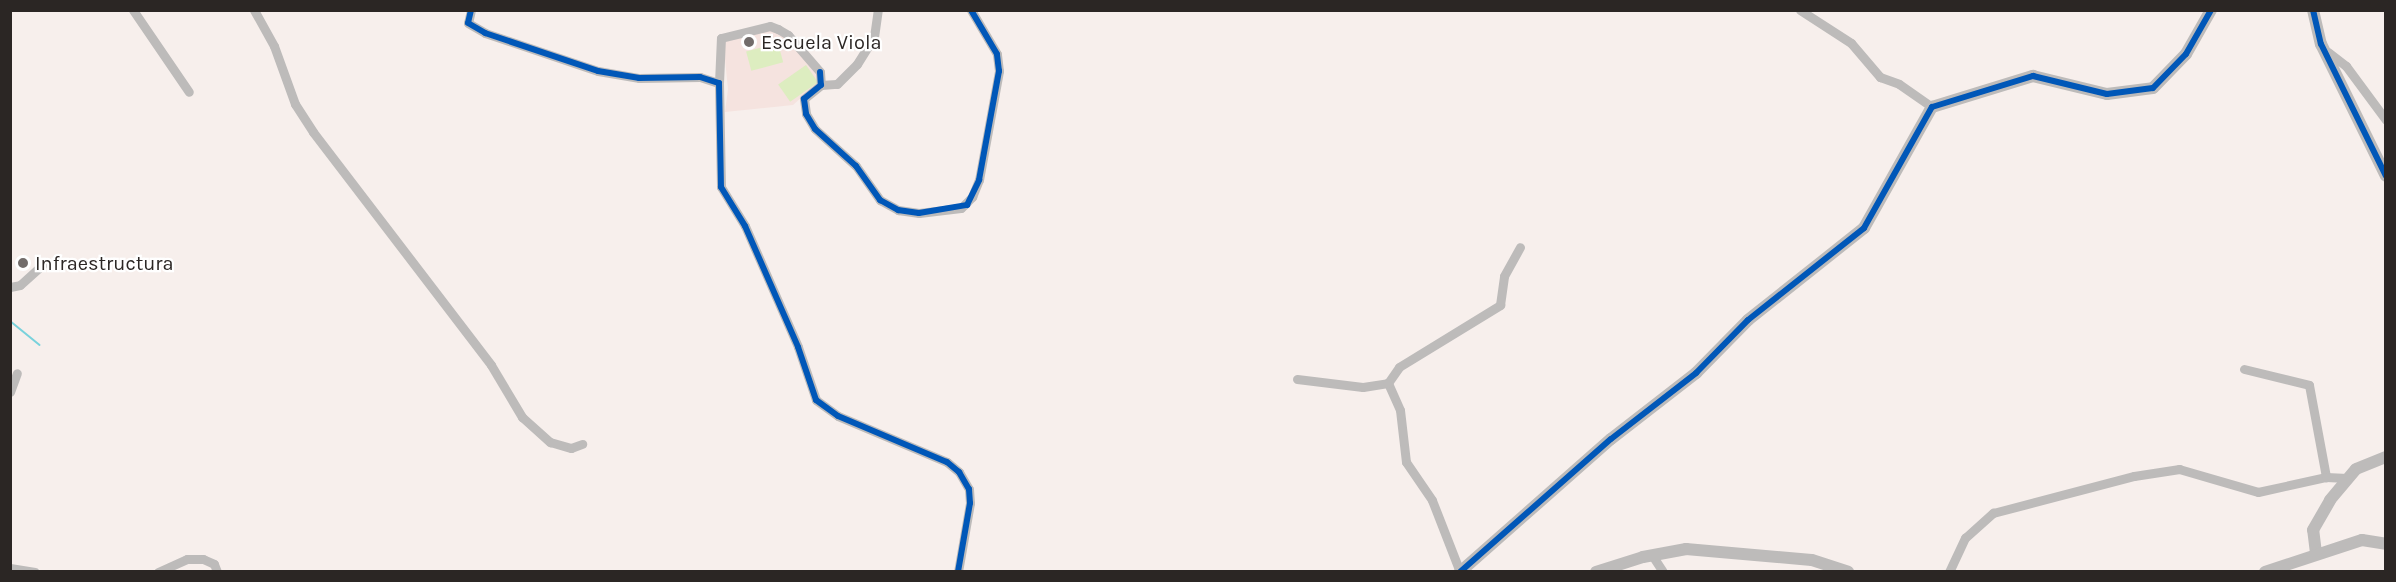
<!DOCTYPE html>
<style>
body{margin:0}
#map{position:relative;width:2396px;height:582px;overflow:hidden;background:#f7efec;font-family:Karla,sans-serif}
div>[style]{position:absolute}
.education>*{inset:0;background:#f5e3df}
.green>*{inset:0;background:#ddedc0;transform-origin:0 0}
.stream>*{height:2px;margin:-1px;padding:0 1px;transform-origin:1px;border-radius:1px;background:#79d2dc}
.minor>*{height:9px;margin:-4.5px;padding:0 4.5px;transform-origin:4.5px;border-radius:4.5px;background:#bdbbba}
.tertiary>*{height:12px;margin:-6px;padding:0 6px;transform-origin:6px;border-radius:6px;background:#bdbbba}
.cycleway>*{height:6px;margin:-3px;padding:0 3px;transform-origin:3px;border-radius:3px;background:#0057b8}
.dots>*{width:16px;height:16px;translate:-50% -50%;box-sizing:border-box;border:3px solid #fff;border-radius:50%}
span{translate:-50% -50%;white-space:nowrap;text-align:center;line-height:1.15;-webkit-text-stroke:4.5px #fff;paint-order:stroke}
.poi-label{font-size:20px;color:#2b2624}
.left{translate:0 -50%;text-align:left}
.frame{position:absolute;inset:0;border:12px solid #2b2624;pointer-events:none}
</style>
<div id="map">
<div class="education">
<div style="clip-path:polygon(771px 28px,784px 35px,821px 80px,793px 105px,725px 112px,728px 89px,723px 40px)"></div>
</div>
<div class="green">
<div style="left:778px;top:43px;width:20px;height:33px;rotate:75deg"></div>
<div style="left:806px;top:65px;width:21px;height:34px;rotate:55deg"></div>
</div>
<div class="stream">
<div style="left:10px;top:321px;width:38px;rotate:39deg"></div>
</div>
<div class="minor">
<div style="left:133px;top:10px;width:99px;rotate:55.7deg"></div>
<div style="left:254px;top:10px;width:41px;rotate:60.9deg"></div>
<div style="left:274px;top:46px;width:62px;rotate:70.1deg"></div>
<div style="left:295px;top:104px;width:33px;rotate:57deg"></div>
<div style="left:313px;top:132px;width:293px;rotate:52.6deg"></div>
<div style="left:491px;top:365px;width:61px;rotate:59.2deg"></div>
<div style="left:522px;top:417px;width:38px;rotate:42deg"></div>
<div style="left:550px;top:442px;width:22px;rotate:16deg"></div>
<div style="left:571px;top:448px;width:12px;rotate:-20deg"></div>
<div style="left:471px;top:10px;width:13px;rotate:103deg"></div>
<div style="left:468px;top:23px;width:20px;rotate:30deg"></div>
<div style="left:485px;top:33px;width:119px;rotate:18.6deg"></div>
<div style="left:598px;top:71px;width:42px;rotate:9.7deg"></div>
<div style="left:639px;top:78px;width:61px;rotate:-0.9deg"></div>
<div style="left:700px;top:77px;width:20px;rotate:18deg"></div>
<div style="left:719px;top:83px;width:104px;rotate:88.9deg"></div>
<div style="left:721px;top:187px;width:46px;rotate:58.4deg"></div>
<div style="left:745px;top:226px;width:132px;rotate:66.3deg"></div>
<div style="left:798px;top:347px;width:56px;rotate:71.2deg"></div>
<div style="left:816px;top:400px;width:27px;rotate:36deg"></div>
<div style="left:838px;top:416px;width:118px;rotate:22.9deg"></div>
<div style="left:947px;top:462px;width:16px;rotate:40deg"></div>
<div style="left:959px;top:472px;width:20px;rotate:60deg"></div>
<div style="left:969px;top:489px;width:14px;rotate:86deg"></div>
<div style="left:970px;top:503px;width:70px;rotate:99.9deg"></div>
<div style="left:1800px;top:10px;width:61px;rotate:32.9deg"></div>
<div style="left:1851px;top:43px;width:45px;rotate:49.5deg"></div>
<div style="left:1880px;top:77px;width:20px;rotate:20deg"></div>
<div style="left:1899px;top:84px;width:40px;rotate:34.9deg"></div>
<div style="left:2328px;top:52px;width:23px;rotate:38deg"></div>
<div style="left:2346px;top:66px;width:67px;rotate:53.5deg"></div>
<div style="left:719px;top:83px;width:45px;rotate:-87.5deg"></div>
<div style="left:721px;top:38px;width:50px;rotate:-13.8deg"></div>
<div style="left:770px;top:26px;width:9px;rotate:21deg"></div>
<div style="left:778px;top:29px;width:12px;rotate:31deg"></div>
<div style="left:788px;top:35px;width:49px;rotate:49.1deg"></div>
<div style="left:820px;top:72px;width:13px;rotate:86deg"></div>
<div style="left:821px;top:85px;width:22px;rotate:141deg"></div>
<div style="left:804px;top:99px;width:15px;rotate:82deg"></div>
<div style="left:806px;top:114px;width:17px;rotate:59deg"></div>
<div style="left:815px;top:129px;width:55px;rotate:42.1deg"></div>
<div style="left:856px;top:166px;width:42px;rotate:54.8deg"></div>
<div style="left:880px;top:200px;width:21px;rotate:29deg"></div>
<div style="left:898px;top:210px;width:21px;rotate:8deg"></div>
<div style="left:919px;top:213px;width:42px;rotate:-6.8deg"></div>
<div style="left:961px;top:208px;width:16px;rotate:-45deg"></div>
<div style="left:972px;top:197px;width:18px;rotate:-68deg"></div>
<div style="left:979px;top:180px;width:111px;rotate:-79.6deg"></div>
<div style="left:999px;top:71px;width:17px;rotate:-97deg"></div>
<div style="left:997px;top:54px;width:51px;rotate:-120.6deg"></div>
<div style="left:821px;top:85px;width:16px;rotate:-4deg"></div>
<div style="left:837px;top:84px;width:28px;rotate:-45deg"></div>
<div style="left:857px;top:64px;width:32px;rotate:-58deg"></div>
<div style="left:874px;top:37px;width:27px;rotate:-82deg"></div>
<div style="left:10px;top:287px;width:10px;rotate:-11deg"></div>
<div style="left:20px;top:285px;width:30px;rotate:-42deg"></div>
<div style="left:2244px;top:369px;width:67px;rotate:13.8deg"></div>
<div style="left:2309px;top:385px;width:94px;rotate:79.5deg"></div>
<div style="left:1297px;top:379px;width:66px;rotate:6.9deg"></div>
<div style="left:1363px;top:387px;width:25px;rotate:-9deg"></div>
<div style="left:10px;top:392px;width:20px;rotate:-70deg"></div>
<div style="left:1652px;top:555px;width:20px;rotate:57deg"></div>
<div style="left:10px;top:568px;width:25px;rotate:9deg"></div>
<div style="left:158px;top:572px;width:32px;rotate:-24deg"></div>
<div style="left:187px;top:559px;width:16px"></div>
<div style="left:203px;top:559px;width:12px;rotate:24deg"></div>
<div style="left:214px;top:564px;width:9px;rotate:69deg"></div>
<div style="left:1460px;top:572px;width:77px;rotate:-111.3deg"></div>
<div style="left:1432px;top:500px;width:46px;rotate:-124.4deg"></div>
<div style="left:1406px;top:462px;width:52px;rotate:-96.6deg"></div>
<div style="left:1400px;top:410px;width:30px;rotate:-114deg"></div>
<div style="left:1388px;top:383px;width:19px;rotate:-55deg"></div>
<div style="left:1399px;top:367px;width:119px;rotate:-31.5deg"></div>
<div style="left:1500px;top:305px;width:29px;rotate:-82deg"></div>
<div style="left:1504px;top:276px;width:33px;rotate:-61deg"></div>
<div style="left:1949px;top:572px;width:38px;rotate:-65deg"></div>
<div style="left:1965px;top:538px;width:38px;rotate:-42deg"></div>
<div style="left:1993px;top:513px;width:146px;rotate:-14.7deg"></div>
<div style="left:2134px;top:476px;width:46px;rotate:-8.8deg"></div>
<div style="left:2179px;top:469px;width:82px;rotate:16.2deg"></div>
<div style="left:2258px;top:492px;width:70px;rotate:-12.4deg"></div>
<div style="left:2326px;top:477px;width:21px;rotate:3deg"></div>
</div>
<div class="tertiary">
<div style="left:2313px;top:10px;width:35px;rotate:77deg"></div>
<div style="left:2321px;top:44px;width:147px;rotate:63.8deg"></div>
<div style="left:2316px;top:553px;width:23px;rotate:-97deg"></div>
<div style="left:2313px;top:530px;width:34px;rotate:-60deg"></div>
<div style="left:2330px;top:500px;width:40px;rotate:-50deg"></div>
<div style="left:2356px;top:469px;width:32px;rotate:-22deg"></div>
<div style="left:1460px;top:572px;width:201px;rotate:-41.4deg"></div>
<div style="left:1611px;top:439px;width:108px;rotate:-37.8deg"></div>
<div style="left:1696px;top:373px;width:74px;rotate:-45.5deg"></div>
<div style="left:1748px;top:320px;width:148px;rotate:-38.4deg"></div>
<div style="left:1864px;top:228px;width:139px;rotate:-60.7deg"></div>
<div style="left:1932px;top:107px;width:106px;rotate:-17.1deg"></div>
<div style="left:2033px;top:76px;width:76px;rotate:13.7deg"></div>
<div style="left:2107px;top:94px;width:46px;rotate:-7.4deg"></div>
<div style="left:2153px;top:88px;width:47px;rotate:-45.9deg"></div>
<div style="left:2186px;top:54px;width:51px;rotate:-60.4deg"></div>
<div style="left:1596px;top:572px;width:49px;rotate:-17.7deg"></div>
<div style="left:1643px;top:557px;width:44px;rotate:-10.5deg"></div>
<div style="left:1686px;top:549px;width:126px;rotate:5deg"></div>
<div style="left:1812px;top:560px;width:38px;rotate:18deg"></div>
<div style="left:2265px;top:572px;width:102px;rotate:-18.3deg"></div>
<div style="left:2362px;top:540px;width:24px;rotate:9deg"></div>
</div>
<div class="cycleway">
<div style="left:471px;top:10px;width:13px;rotate:103deg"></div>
<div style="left:468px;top:23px;width:20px;rotate:30deg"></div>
<div style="left:485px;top:33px;width:119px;rotate:18.6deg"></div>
<div style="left:598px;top:71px;width:42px;rotate:9.7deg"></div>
<div style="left:639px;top:78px;width:61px;rotate:-0.9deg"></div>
<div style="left:700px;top:77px;width:20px;rotate:18deg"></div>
<div style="left:719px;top:83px;width:104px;rotate:88.9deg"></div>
<div style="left:721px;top:187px;width:46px;rotate:58.4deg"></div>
<div style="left:745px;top:226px;width:132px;rotate:66.3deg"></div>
<div style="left:798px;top:347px;width:56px;rotate:71.2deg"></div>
<div style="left:816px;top:400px;width:27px;rotate:36deg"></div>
<div style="left:838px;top:416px;width:118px;rotate:22.9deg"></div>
<div style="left:947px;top:462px;width:16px;rotate:40deg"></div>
<div style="left:959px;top:472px;width:20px;rotate:60deg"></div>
<div style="left:969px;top:489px;width:14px;rotate:86deg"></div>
<div style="left:970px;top:503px;width:70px;rotate:99.9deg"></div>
<div style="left:2313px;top:10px;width:35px;rotate:77deg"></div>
<div style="left:2321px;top:44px;width:147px;rotate:63.8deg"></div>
<div style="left:820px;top:72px;width:13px;rotate:86deg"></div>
<div style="left:821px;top:85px;width:22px;rotate:141deg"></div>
<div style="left:804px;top:99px;width:15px;rotate:82deg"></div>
<div style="left:806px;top:114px;width:17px;rotate:59deg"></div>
<div style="left:815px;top:129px;width:55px;rotate:42.1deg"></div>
<div style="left:856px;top:166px;width:42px;rotate:54.8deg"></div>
<div style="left:880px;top:200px;width:21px;rotate:29deg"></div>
<div style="left:898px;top:210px;width:21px;rotate:8deg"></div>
<div style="left:919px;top:213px;width:49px;rotate:-9.5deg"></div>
<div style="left:967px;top:205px;width:28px;rotate:-64deg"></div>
<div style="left:979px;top:180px;width:111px;rotate:-79.6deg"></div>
<div style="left:999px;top:71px;width:17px;rotate:-97deg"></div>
<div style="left:997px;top:54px;width:51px;rotate:-120.6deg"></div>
<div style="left:1460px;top:572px;width:201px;rotate:-41.4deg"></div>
<div style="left:1611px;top:439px;width:108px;rotate:-37.8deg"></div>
<div style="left:1696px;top:373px;width:74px;rotate:-45.5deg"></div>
<div style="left:1748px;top:320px;width:148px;rotate:-38.4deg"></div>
<div style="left:1864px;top:228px;width:139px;rotate:-60.7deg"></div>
<div style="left:1932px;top:107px;width:106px;rotate:-17.1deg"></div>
<div style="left:2033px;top:76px;width:76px;rotate:13.7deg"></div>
<div style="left:2107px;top:94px;width:46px;rotate:-7.4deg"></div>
<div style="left:2153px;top:88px;width:47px;rotate:-45.9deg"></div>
<div style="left:2186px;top:54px;width:51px;rotate:-60.4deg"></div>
</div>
<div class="dots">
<div style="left:749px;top:42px;background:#726c6a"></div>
<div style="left:23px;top:263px;background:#726c6a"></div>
</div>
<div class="poi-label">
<span class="left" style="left:761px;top:42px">Escuela Viola</span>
<span class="left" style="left:35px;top:263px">Infraestructura</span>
</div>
<div class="frame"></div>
</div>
